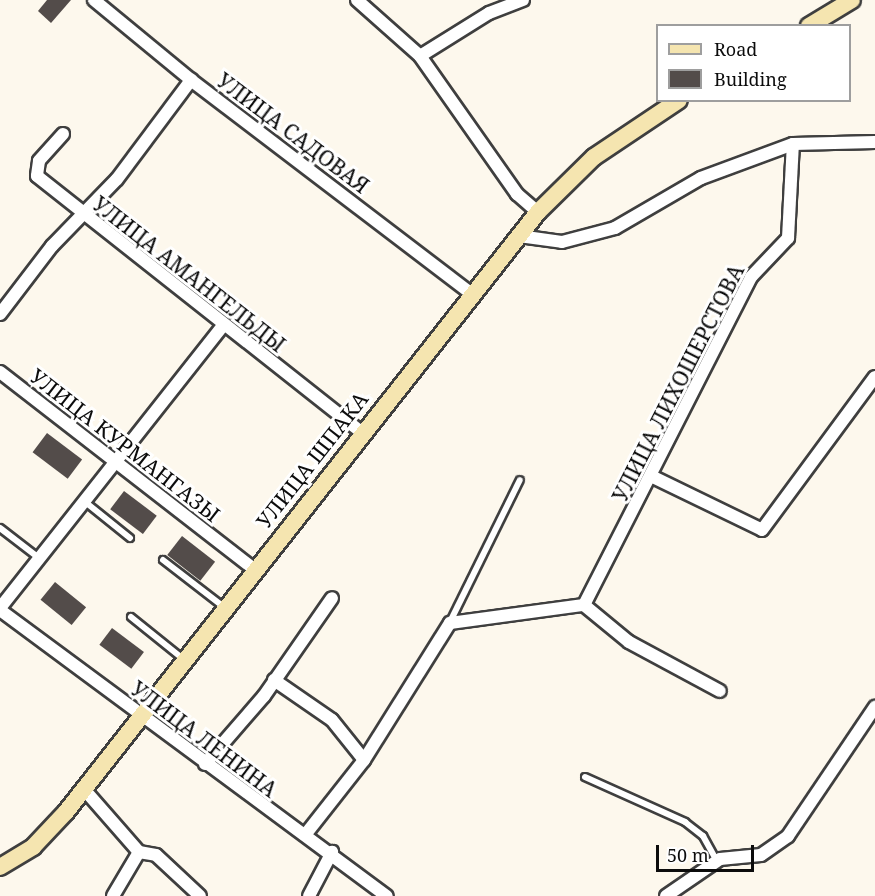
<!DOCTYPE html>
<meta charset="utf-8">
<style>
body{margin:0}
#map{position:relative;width:875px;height:896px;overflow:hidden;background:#fdf8ed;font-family:"Noto Serif",serif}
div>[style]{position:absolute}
.building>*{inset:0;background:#534c4a;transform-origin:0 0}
.roads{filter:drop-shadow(2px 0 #3f3f3f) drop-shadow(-2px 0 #3f3f3f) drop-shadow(0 2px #3f3f3f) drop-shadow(0 -2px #3f3f3f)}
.lane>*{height:6px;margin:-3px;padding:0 3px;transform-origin:3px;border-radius:3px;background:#fff}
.street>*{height:12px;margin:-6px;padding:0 6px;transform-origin:6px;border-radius:6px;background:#fff}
.secondary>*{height:16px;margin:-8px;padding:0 8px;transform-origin:8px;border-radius:8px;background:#f5e5b0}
span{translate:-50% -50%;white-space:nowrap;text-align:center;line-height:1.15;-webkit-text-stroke:6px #fff;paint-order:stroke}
.street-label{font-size:21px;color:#0c0c0c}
.legend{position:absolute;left:656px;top:24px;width:195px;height:78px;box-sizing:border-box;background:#fff;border:2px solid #9e9e9e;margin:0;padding:8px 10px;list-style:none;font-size:18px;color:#0c0c0c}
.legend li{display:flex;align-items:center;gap:12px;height:30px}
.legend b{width:30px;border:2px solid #9e9e9e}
.scale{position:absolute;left:656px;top:845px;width:98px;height:27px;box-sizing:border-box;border:3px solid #0c0c0c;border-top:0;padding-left:8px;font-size:18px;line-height:21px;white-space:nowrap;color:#0c0c0c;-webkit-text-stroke:4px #fff;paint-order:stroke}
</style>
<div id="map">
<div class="building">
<div style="clip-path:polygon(47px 0,71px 0,51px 23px,38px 11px)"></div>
<div style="left:47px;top:433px;width:44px;height:24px;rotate:37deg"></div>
<div style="left:124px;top:491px;width:41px;height:23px;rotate:37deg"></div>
<div style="left:182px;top:536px;width:42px;height:24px;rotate:38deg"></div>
<div style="left:55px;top:582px;width:40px;height:23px;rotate:39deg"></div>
<div style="left:112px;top:628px;width:40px;height:21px;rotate:37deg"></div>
</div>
<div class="roads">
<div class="lane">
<div style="left:84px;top:501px;width:59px;rotate:38.8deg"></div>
<div style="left:0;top:528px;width:49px;rotate:37.6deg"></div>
<div style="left:163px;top:560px;width:78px;rotate:37.7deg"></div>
<div style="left:131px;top:617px;width:65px;rotate:38.8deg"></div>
<div style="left:450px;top:622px;width:158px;rotate:-63.8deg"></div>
<div style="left:585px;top:777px;width:110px;rotate:24.2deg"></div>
<div style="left:685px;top:822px;width:23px;rotate:38deg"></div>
<div style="left:703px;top:836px;width:29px;rotate:61deg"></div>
</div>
<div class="street">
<div style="left:94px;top:0;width:126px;rotate:39.5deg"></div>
<div style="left:191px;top:80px;width:352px;rotate:37.3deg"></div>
<div style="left:357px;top:0;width:84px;rotate:41.6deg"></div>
<div style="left:523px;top:0;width:36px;rotate:159deg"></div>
<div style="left:489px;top:13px;width:81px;rotate:148.1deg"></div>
<div style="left:420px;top:56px;width:169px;rotate:54.9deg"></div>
<div style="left:517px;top:194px;width:28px;rotate:41deg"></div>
<div style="left:63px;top:134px;width:36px;rotate:132deg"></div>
<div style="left:39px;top:161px;width:15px;rotate:98deg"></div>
<div style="left:37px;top:176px;width:412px;rotate:38.3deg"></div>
<div style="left:519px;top:236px;width:43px;rotate:7.9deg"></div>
<div style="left:562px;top:242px;width:55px;rotate:-14.8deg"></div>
<div style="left:615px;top:228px;width:99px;rotate:-30.2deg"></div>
<div style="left:701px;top:178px;width:98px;rotate:-20.3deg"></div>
<div style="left:793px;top:144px;width:82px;rotate:-1.4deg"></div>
<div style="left:0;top:314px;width:86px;rotate:-52.6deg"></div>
<div style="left:52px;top:246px;width:93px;rotate:-45.9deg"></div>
<div style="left:117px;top:179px;width:124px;rotate:-53.2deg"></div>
<div style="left:0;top:372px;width:323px;rotate:37.8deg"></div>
<div style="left:651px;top:476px;width:123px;rotate:25.9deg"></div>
<div style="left:762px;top:530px;width:190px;rotate:-53.6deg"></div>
<div style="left:584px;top:605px;width:368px;rotate:-63deg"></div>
<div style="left:751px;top:277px;width:54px;rotate:-46.5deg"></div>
<div style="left:788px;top:238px;width:94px;rotate:-87deg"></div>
<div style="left:0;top:608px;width:358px;rotate:-51.7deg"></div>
<div style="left:0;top:610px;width:481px;rotate:36.5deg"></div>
<div style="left:274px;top:680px;width:70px;rotate:34.6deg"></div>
<div style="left:332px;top:720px;width:51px;rotate:51.3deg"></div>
<div style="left:205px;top:764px;width:90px;rotate:-49.1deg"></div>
<div style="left:264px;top:696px;width:119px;rotate:-55.2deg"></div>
<div style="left:83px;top:788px;width:85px;rotate:48.8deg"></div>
<div style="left:139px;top:852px;width:51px;rotate:120.6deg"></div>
<div style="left:305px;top:835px;width:95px;rotate:-51.8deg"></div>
<div style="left:364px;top:760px;width:162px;rotate:-57.9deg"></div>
<div style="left:450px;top:623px;width:135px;rotate:-7.7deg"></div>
<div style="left:584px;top:605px;width:58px;rotate:39.4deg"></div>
<div style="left:629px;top:642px;width:103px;rotate:28.3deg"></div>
<div style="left:139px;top:852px;width:17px;rotate:10deg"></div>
<div style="left:156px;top:855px;width:60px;rotate:43deg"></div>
<div style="left:309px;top:896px;width:50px;rotate:-62.4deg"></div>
<div style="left:666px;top:896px;width:65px;rotate:-34.4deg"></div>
<div style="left:720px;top:859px;width:41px;rotate:-5.6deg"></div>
<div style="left:761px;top:855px;width:33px;rotate:-35deg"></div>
<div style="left:788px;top:836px;width:156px;rotate:-56deg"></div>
</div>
<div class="secondary">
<div style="left:809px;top:26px;width:50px;rotate:-31.2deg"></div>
<div style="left:0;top:867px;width:39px;rotate:-31deg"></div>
<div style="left:33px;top:847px;width:48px;rotate:-46.7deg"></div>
<div style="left:66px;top:812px;width:763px;rotate:-51.81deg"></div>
<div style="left:538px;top:212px;width:78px;rotate:-44.5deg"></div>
<div style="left:594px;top:157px;width:102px;rotate:-33.8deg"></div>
</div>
</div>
<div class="street-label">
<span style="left:293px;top:133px;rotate:37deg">УЛИЦА САДОВАЯ</span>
<span style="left:189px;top:274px;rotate:38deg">УЛИЦА АМАНГЕЛЬДЫ</span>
<span style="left:678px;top:383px;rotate:-63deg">УЛИЦА ЛИХОШЕРСТОВА</span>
<span style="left:125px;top:445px;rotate:38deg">УЛИЦА КУРМАНГАЗЫ</span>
<span style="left:312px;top:460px;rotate:-52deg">УЛИЦА ШПАКА</span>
<span style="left:204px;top:739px;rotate:37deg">УЛИЦА ЛЕНИНА</span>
</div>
<ul class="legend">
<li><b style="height:8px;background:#f5e5b0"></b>Road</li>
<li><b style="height:16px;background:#534c4a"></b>Building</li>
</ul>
<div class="scale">50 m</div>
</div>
